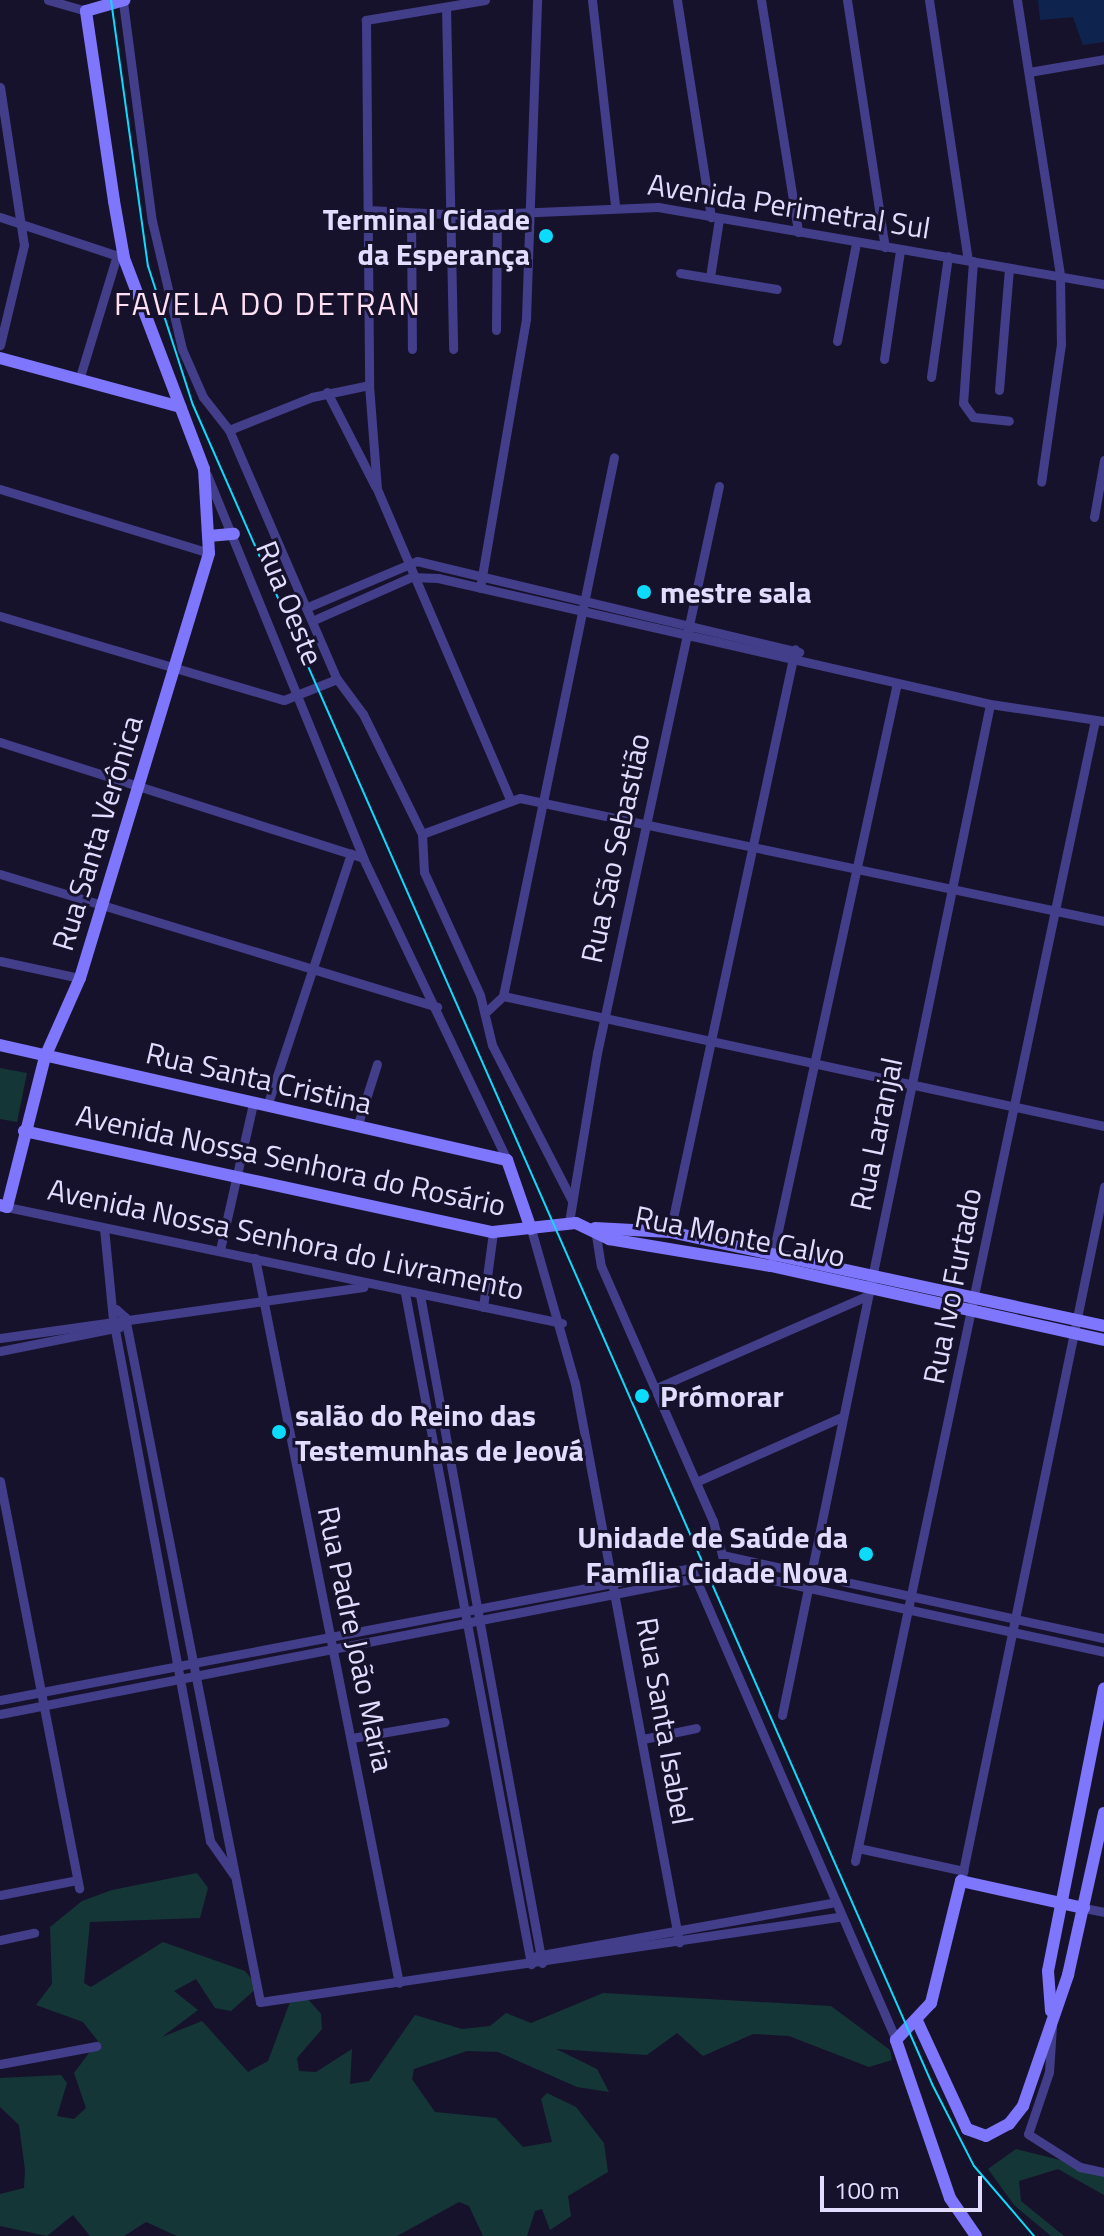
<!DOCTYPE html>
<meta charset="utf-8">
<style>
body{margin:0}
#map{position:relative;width:1104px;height:2236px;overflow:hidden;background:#17122c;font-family:"Titillium Web",sans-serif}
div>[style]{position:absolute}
.green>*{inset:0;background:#153636}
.water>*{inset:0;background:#0e244f}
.street>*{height:9px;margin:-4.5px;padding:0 4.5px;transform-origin:4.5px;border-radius:4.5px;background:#433e8a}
.secondary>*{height:12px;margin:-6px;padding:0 6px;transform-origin:6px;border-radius:6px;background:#7e76fd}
.tram>*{height:2px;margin:-1px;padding:0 1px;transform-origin:1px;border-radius:1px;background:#0cdbfb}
.dots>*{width:22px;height:22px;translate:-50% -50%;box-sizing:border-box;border:4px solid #17122c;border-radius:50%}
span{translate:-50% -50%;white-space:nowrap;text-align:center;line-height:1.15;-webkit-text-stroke:6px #17122c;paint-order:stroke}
.street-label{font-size:30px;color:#e2ddfe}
.poi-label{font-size:30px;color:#e2ddfe;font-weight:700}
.right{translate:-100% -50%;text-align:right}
.left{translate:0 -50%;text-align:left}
.neighbourhood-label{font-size:32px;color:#ffdff2;letter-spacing:2px}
.scale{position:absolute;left:820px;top:2176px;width:162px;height:36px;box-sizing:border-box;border:4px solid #e2ddfe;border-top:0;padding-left:10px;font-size:24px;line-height:28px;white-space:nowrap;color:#e2ddfe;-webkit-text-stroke:6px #17122c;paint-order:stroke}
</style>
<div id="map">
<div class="green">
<div style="clip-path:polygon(0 1068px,27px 1073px,17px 1122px,0 1119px)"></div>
<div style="clip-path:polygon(197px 1873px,208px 1888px,200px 1918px,90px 1922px,84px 1983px,91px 1987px,163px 1942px,245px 1971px,258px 1987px,231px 2011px,215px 2008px,196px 1979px,174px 1991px,198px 2010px,162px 2037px,202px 2021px,248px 2072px,268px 2061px,290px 2002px,307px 1998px,321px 2014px,322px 2029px,297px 2058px,299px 2071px,316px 2072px,352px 2049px,350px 2084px,369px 2081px,415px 2015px,462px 2029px,490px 2026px,506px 2013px,531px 2023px,603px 1993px,831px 2006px,890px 2050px,892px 2060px,869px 2067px,789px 2036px,753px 2034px,703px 2056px,677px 2033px,647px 2055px,556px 2049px,597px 2069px,609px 2092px,577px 2087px,498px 2052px,467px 2051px,414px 2069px,412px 2079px,435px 2112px,496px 2118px,523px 2147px,552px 2142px,541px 2099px,547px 2093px,576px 2107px,604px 2143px,608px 2172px,568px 2196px,571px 2216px,550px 2230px,542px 2209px,535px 2211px,527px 2236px,483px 2236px,469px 2206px,459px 2202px,397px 2236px,177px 2236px,146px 2222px,124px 2236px,90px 2236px,73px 2215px,47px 2236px,0 2226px,0 2194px,24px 2188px,25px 2170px,19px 2125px,0 2107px,0 2078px,61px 2075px,67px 2083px,57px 2116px,74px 2119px,86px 2108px,74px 2073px,98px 2041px,83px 2022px,36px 2005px,52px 1984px,50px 1927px,82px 1901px,112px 1890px)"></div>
<div style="clip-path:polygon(1016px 2149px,1104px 2171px,1104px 2195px,1058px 2169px,1019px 2181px,1021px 2201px,1064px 2236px,1051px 2236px,1014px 2205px,988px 2169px)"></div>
</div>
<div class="water">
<div style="clip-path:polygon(1038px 0,1104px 0,1104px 42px,1083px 45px,1073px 17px,1040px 20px)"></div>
</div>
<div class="street">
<div style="left:48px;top:0;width:40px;rotate:16deg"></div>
<div style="left:485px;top:0;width:121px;rotate:170.5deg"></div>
<div style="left:366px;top:20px;width:365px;rotate:89.5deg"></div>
<div style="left:369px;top:385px;width:104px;rotate:85.6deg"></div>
<div style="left:377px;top:489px;width:337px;rotate:66.8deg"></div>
<div style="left:592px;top:0;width:207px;rotate:83.6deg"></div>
<div style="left:677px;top:0;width:220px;rotate:81.1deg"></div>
<div style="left:761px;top:0;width:235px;rotate:80.9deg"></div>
<div style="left:847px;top:0;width:250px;rotate:81.3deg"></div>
<div style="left:929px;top:0;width:263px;rotate:81.5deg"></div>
<div style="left:1017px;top:0;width:279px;rotate:81.1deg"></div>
<div style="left:1060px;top:276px;width:68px;rotate:89.2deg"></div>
<div style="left:1061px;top:344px;width:139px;rotate:98.2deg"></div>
<div style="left:123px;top:2px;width:221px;rotate:82.5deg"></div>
<div style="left:152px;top:221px;width:131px;rotate:76.8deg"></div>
<div style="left:182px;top:349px;width:52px;rotate:66.4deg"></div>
<div style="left:203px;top:397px;width:42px;rotate:51.8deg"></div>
<div style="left:229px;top:430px;width:271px;rotate:66.6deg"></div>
<div style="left:337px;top:679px;width:44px;rotate:53.4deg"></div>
<div style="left:363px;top:714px;width:134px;rotate:63.8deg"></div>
<div style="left:422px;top:834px;width:38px;rotate:87deg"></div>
<div style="left:424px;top:872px;width:135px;rotate:65.5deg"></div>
<div style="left:480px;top:995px;width:51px;rotate:76.5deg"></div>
<div style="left:492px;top:1045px;width:173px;rotate:62.8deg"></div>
<div style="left:446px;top:7px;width:342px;rotate:88.8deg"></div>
<div style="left:1029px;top:72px;width:76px;rotate:-9.8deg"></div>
<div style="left:0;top:87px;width:160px;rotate:81.4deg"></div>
<div style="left:24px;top:245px;width:103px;rotate:103.5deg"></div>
<div style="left:368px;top:210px;width:97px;rotate:3deg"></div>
<div style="left:465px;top:215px;width:193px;rotate:-2.4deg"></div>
<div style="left:658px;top:207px;width:453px;rotate:9.8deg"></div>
<div style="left:411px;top:213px;width:136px;rotate:89.6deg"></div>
<div style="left:0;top:217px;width:131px;rotate:18.3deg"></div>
<div style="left:973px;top:261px;width:142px;rotate:94deg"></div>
<div style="left:963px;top:403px;width:17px;rotate:54deg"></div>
<div style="left:973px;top:417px;width:36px;rotate:6deg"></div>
<div style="left:680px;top:273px;width:98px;rotate:9.4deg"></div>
<div style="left:710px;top:277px;width:59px;rotate:-81.2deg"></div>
<div style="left:496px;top:330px;width:116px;rotate:-89.5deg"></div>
<div style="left:837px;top:341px;width:100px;rotate:-79deg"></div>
<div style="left:884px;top:359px;width:110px;rotate:-81.6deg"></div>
<div style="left:931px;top:377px;width:122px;rotate:-82deg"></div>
<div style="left:79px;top:380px;width:131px;rotate:-73.1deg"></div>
<div style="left:999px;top:390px;width:122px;rotate:-85.3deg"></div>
<div style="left:327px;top:392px;width:106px;rotate:62.9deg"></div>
<div style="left:229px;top:430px;width:89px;rotate:-21.7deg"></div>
<div style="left:312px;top:397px;width:58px;rotate:-11.9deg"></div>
<div style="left:207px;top:475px;width:414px;rotate:67.8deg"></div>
<div style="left:363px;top:858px;width:335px;rotate:64.5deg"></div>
<div style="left:0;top:489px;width:219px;rotate:17deg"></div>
<div style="left:1094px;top:517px;width:58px;rotate:-80deg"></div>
<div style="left:480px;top:588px;width:274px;rotate:-80.3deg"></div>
<div style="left:526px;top:318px;width:318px;rotate:-88deg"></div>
<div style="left:308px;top:607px;width:118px;rotate:-22.9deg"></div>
<div style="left:417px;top:561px;width:393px;rotate:13.4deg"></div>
<div style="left:0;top:616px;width:296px;rotate:16.5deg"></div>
<div style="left:284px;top:700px;width:57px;rotate:-21.6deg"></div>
<div style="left:314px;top:620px;width:106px;rotate:-23.9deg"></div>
<div style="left:411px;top:577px;width:27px;rotate:2deg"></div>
<div style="left:438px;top:578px;width:566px;rotate:12.86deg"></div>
<div style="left:990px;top:704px;width:115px;rotate:8.5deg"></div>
<div style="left:0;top:742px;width:381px;rotate:17.7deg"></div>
<div style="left:422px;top:834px;width:104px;rotate:-20.2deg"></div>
<div style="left:520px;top:798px;width:597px;rotate:11.89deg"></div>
<div style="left:0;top:874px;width:457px;rotate:16.9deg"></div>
<div style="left:0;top:961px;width:82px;rotate:12deg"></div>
<div style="left:503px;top:996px;width:615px;rotate:12.21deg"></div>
<div style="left:486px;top:1012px;width:23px;rotate:-43deg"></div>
<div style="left:503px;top:996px;width:550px;rotate:-78.36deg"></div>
<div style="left:267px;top:1106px;width:266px;rotate:-71.6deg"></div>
<div style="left:357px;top:1127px;width:66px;rotate:-72.4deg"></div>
<div style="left:7px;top:1207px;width:567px;rotate:11.81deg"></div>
<div style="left:569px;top:1222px;width:171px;rotate:-80.6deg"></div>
<div style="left:597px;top:1053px;width:580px;rotate:-77.86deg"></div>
<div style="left:104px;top:1228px;width:91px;rotate:84.4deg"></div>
<div style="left:113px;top:1319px;width:531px;rotate:79.47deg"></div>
<div style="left:210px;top:1841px;width:42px;rotate:54.8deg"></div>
<div style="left:531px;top:1229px;width:160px;rotate:74.1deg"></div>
<div style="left:575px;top:1383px;width:569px;rotate:79.46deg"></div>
<div style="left:595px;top:1229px;width:37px;rotate:81deg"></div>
<div style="left:601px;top:1266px;width:279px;rotate:66.3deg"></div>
<div style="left:713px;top:1521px;width:51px;rotate:75.1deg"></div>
<div style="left:726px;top:1570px;width:387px;rotate:12.2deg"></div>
<div style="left:670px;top:1232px;width:596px;rotate:-77.9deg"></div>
<div style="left:220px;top:1250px;width:151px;rotate:-77.3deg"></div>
<div style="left:255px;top:1258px;width:739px;rotate:78.77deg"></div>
<div style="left:772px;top:1258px;width:588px;rotate:-77.74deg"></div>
<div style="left:405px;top:1293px;width:683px;rotate:79.36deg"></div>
<div style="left:420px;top:1295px;width:679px;rotate:79.65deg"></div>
<div style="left:483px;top:1307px;width:76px;rotate:-82.4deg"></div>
<div style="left:116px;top:1309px;width:12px;rotate:42deg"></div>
<div style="left:125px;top:1317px;width:698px;rotate:78.85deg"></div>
<div style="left:260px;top:2002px;width:584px;rotate:-8.37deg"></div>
<div style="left:0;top:1338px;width:367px;rotate:-8deg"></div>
<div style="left:0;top:1351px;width:122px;rotate:-11.3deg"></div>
<div style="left:654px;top:1389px;width:230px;rotate:-23.6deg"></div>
<div style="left:0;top:1481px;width:415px;rotate:79deg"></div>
<div style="left:696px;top:1482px;width:158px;rotate:-24deg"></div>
<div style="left:722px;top:1555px;width:391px;rotate:12.3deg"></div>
<div style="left:0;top:1700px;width:703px;rotate:-10.81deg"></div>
<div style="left:691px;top:1568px;width:515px;rotate:66.52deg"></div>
<div style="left:0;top:1714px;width:709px;rotate:-11.06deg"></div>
<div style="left:782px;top:1715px;width:1032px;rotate:-78.37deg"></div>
<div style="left:352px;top:1738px;width:94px;rotate:-9.8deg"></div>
<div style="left:643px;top:1739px;width:54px;rotate:-11.7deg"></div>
<div style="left:858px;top:1848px;width:108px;rotate:12.2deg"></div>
<div style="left:855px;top:1861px;width:1166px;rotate:-78.12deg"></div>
<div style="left:961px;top:1881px;width:709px;rotate:-78.36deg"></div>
<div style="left:0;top:1895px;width:78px;rotate:-11deg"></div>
<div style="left:1084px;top:1908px;width:20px;rotate:11deg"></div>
<div style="left:0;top:1940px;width:35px;rotate:-12deg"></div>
<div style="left:536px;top:1956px;width:300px;rotate:-10.2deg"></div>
<div style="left:1052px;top:2026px;width:46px;rotate:93.7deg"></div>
<div style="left:1049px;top:2072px;width:65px;rotate:108.7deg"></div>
<div style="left:1028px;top:2134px;width:62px;rotate:32.4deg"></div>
<div style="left:1080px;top:2167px;width:25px;rotate:12deg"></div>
<div style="left:0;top:2064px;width:98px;rotate:-10.6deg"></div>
</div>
<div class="secondary">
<div style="left:0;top:358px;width:187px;rotate:15.2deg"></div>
<div style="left:209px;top:536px;width:25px;rotate:-5deg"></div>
<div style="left:0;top:1045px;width:520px;rotate:12.78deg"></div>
<div style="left:507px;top:1160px;width:73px;rotate:70.8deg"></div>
<div style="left:24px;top:1131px;width:480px;rotate:12.2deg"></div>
<div style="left:493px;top:1232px;width:83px;rotate:-6.2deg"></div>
<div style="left:576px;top:1223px;width:37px;rotate:26deg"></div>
<div style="left:609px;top:1239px;width:164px;rotate:9.5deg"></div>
<div style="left:771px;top:1266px;width:341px;rotate:12.5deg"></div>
<div style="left:0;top:1205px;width:7px;rotate:16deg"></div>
<div style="left:7px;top:1207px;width:155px;rotate:-75.8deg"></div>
<div style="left:45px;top:1057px;width:86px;rotate:-66.1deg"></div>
<div style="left:80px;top:978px;width:444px;rotate:-73.1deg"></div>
<div style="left:209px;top:553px;width:84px;rotate:-93.4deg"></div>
<div style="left:204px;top:469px;width:226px;rotate:-110.8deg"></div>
<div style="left:124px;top:258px;width:58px;rotate:-100deg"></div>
<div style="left:114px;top:201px;width:192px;rotate:-98.4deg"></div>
<div style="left:86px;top:11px;width:40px;rotate:-16deg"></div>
<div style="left:595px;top:1228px;width:75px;rotate:3.1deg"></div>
<div style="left:670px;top:1232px;width:444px;rotate:12.2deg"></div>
<div style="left:1051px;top:2011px;width:40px;rotate:-94.3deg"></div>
<div style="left:1048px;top:1971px;width:288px;rotate:-78.8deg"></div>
<div style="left:918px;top:2023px;width:117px;rotate:65.2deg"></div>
<div style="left:967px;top:2129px;width:20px;rotate:20deg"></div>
<div style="left:986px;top:2136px;width:26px;rotate:-28deg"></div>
<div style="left:1009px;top:2124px;width:23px;rotate:-52deg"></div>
<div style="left:1023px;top:2106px;width:139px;rotate:-71deg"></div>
<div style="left:1068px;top:1975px;width:166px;rotate:-77.5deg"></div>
<div style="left:976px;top:2236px;width:46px;rotate:-124.4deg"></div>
<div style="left:950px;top:2198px;width:167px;rotate:-108.9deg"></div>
<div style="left:896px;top:2040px;width:51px;rotate:-46.6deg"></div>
<div style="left:931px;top:2003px;width:126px;rotate:-76.2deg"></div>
<div style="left:961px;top:1881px;width:126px;rotate:12.4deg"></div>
</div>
<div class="tram">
<div style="left:111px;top:0;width:269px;rotate:82.1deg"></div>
<div style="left:148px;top:266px;width:146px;rotate:72.1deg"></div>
<div style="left:193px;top:405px;width:1834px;rotate:66.24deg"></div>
<div style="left:932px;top:2084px;width:92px;rotate:62.9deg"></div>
<div style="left:974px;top:2166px;width:92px;rotate:49.4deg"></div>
</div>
<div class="dots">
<div style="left:546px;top:236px;background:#0cdbfb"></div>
<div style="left:644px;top:592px;background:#0cdbfb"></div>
<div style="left:642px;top:1396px;background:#0cdbfb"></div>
<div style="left:279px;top:1432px;background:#0cdbfb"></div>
<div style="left:866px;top:1554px;background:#0cdbfb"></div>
</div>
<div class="street-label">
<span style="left:789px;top:206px;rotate:9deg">Avenida Perimetral Sul</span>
<span style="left:290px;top:603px;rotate:68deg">Rua Oeste</span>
<span style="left:97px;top:833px;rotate:-73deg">Rua Santa Verônica</span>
<span style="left:615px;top:848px;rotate:-78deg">Rua São Sebastião</span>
<span style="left:259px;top:1078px;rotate:13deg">Rua Santa Cristina</span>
<span style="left:876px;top:1134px;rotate:-78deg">Rua Laranjal</span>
<span style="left:291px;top:1160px;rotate:12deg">Avenida Nossa Senhora do Rosário</span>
<span style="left:740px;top:1236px;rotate:11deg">Rua Monte Calvo</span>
<span style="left:286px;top:1239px;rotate:12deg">Avenida Nossa Senhora do Livramento</span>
<span style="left:952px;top:1286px;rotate:-79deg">Rua Ivo Furtado</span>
<span style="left:356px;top:1639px;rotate:78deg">Rua Padre João Maria</span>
<span style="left:665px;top:1721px;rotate:80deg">Rua Santa Isabel</span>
</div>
<div class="poi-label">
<span class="right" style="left:530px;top:236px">Terminal Cidade<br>da Esperança</span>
<span class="left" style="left:660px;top:592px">mestre sala</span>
<span class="left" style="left:660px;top:1396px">Prómorar</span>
<span class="left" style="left:295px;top:1432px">salão do Reino das<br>Testemunhas de Jeová</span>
<span class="right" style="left:848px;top:1554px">Unidade de Saúde da<br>Família Cidade Nova</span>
</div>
<div class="neighbourhood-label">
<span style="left:268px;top:303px">FAVELA DO DETRAN</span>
</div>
<div class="scale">100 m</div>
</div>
